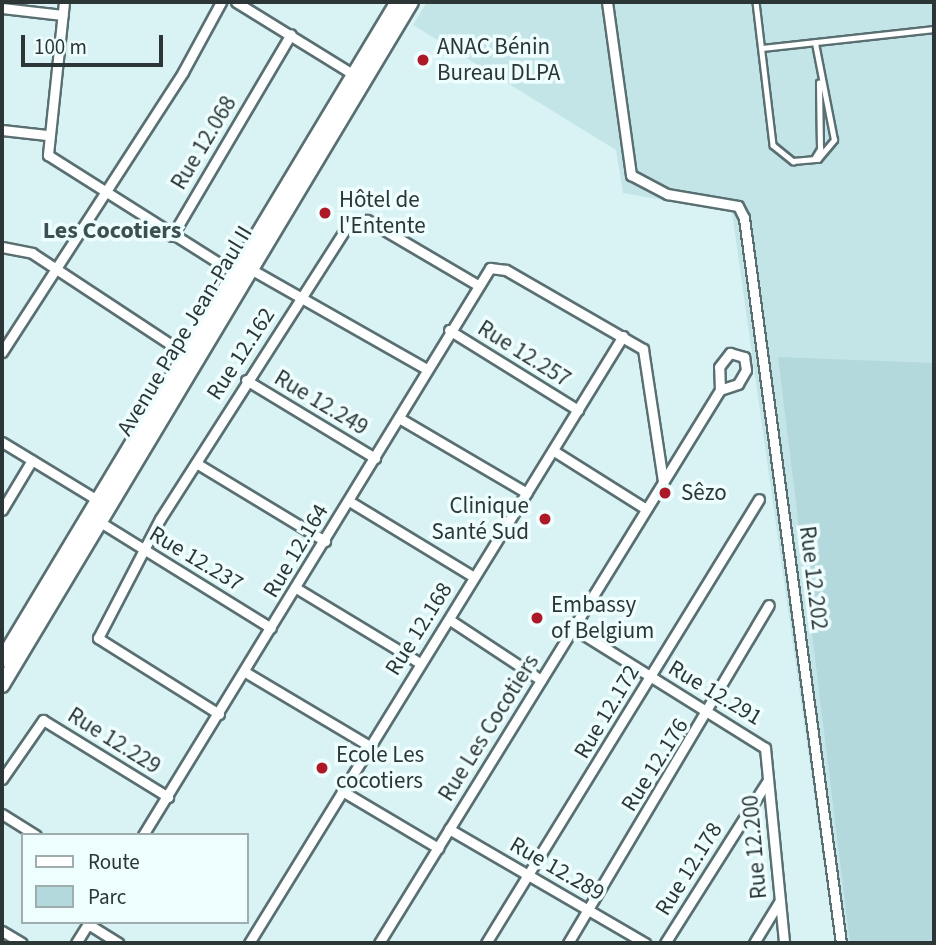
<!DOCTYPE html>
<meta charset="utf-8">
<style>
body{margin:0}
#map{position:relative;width:936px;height:945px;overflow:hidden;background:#d9f2f4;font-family:"Source Sans 3",sans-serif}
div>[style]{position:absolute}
.built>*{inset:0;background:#c4e5e8}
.green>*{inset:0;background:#b4d9dd}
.roads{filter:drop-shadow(2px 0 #596f71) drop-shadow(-2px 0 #596f71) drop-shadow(0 2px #596f71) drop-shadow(0 -2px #596f71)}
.service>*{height:4.5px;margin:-2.25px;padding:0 2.25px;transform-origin:2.25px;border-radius:2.25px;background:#fff}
.minor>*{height:9px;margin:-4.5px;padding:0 4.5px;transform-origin:4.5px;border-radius:4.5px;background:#fff}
.primary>*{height:14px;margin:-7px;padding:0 7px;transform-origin:7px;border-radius:7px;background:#fff}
.dots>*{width:19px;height:19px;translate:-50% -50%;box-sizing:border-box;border:4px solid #eefdfe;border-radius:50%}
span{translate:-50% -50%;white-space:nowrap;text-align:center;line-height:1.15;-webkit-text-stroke:7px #eefdfe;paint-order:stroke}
.poi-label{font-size:23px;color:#2c3637}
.left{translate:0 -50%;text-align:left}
.right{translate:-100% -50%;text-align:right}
.street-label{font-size:23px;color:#2c3637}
.neighbourhood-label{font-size:24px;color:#3b5052;font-weight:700}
.frame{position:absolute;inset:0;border:4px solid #2c3637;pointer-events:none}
.legend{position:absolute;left:21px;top:833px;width:228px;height:91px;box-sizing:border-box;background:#eefdfe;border:2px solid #a0adae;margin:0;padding:9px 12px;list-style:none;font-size:21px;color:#2c3637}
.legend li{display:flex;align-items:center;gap:14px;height:35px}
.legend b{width:35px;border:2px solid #a0adae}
.scale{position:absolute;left:21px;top:35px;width:142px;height:32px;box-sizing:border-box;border:4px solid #2c3637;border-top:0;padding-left:9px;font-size:21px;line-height:24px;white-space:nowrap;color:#2c3637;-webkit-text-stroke:5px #eefdfe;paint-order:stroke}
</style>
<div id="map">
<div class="built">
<div style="clip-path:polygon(427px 2px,934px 2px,934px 943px,835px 943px,732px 212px,623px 193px,616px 150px,413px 25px)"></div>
</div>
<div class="green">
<div style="clip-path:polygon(778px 357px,934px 363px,934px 943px,850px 943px)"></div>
</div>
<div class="roads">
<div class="service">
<div style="left:756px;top:2px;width:144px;rotate:83.2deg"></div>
<div style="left:773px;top:145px;width:26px;rotate:39deg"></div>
<div style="left:793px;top:161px;width:25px;rotate:-5deg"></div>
<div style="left:818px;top:159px;width:25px;rotate:-50deg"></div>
<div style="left:834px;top:140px;width:99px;rotate:-101.1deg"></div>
<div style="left:762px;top:48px;width:173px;rotate:-6.3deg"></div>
<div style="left:814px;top:159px;width:12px;rotate:-59deg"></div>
<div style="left:820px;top:149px;width:66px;rotate:-90.9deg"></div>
</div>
<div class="minor">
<div style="left:64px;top:2px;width:154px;rotate:96deg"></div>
<div style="left:48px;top:155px;width:219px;rotate:32.3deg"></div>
<div style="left:236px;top:2px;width:139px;rotate:31.7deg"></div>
<div style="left:607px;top:2px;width:175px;rotate:82.1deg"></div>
<div style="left:631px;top:175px;width:41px;rotate:27.8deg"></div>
<div style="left:667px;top:194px;width:72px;rotate:9.6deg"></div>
<div style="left:738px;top:206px;width:13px;rotate:63deg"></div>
<div style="left:744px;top:218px;width:731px;rotate:82.38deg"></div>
<div style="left:2px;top:8px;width:61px;rotate:6.5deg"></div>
<div style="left:2px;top:130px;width:45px;rotate:6.3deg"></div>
<div style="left:172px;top:236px;width:234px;rotate:-59.5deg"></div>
<div style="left:2px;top:247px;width:31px;rotate:11deg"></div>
<div style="left:32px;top:253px;width:183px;rotate:33.4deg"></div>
<div style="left:247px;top:267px;width:205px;rotate:29.6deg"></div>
<div style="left:449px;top:330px;width:152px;rotate:31.8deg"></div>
<div style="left:2px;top:352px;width:333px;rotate:-57.1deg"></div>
<div style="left:183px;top:72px;width:80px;rotate:-61.5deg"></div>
<div style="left:730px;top:353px;width:15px;rotate:16deg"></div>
<div style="left:744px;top:357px;width:13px;rotate:81deg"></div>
<div style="left:746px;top:370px;width:16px;rotate:120deg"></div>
<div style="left:738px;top:384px;width:19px;rotate:162deg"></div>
<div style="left:720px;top:390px;width:23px;rotate:-92deg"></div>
<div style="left:719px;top:367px;width:18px;rotate:-52deg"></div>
<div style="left:246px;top:380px;width:151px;rotate:31.2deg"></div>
<div style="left:399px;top:418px;width:148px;rotate:30.4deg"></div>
<div style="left:2px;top:442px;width:114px;rotate:31.3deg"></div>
<div style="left:554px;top:451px;width:109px;rotate:32.2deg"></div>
<div style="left:196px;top:463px;width:151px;rotate:31.2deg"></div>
<div style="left:349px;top:501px;width:146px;rotate:31.3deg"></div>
<div style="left:2px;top:510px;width:58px;rotate:-59deg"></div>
<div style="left:100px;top:522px;width:201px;rotate:31.8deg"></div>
<div style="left:296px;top:588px;width:145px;rotate:31.2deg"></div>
<div style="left:450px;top:620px;width:109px;rotate:33.4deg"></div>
<div style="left:573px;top:628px;width:226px;rotate:32deg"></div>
<div style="left:765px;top:748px;width:196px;rotate:84.4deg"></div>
<div style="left:245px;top:672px;width:143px;rotate:30.7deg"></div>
<div style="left:219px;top:714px;width:143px;rotate:-147.9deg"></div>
<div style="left:98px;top:638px;width:134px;rotate:-62.5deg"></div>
<div style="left:160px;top:519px;width:355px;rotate:-57.4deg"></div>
<div style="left:351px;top:220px;width:16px"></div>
<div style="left:367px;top:220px;width:129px;rotate:30.4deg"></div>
<div style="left:2px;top:779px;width:72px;rotate:-55.2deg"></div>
<div style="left:43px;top:720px;width:147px;rotate:31.6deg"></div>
<div style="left:342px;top:791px;width:112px;rotate:30.7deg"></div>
<div style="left:2px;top:814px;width:40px;rotate:32deg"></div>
<div style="left:449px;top:829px;width:227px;rotate:30.2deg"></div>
<div style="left:143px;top:835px;width:665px;rotate:-58.53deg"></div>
<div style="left:490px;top:268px;width:16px;rotate:7deg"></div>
<div style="left:506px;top:270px;width:158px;rotate:30deg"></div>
<div style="left:643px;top:349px;width:134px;rotate:81.4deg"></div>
<div style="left:88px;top:924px;width:36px;rotate:32deg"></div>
<div style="left:2px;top:931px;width:23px;rotate:31deg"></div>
<div style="left:76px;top:943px;width:25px;rotate:-58deg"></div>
<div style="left:249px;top:943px;width:713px;rotate:-58.36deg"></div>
<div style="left:379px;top:943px;width:650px;rotate:-58.34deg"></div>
<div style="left:486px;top:943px;width:521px;rotate:-58.41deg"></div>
<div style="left:568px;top:943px;width:393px;rotate:-59.3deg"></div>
<div style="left:665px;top:943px;width:193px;rotate:-57.7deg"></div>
<div style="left:754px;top:943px;width:48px;rotate:-58.6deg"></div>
</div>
<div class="primary">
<div style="left:2px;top:660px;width:768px;rotate:-58.96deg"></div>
<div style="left:2px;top:685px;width:796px;rotate:-59.09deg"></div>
</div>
</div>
<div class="dots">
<div style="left:423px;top:60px;background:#ad1927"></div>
<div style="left:325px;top:213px;background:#ad1927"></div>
<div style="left:665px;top:493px;background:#ad1927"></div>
<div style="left:545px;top:519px;background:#ad1927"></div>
<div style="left:537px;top:618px;background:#ad1927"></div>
<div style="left:322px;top:768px;background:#ad1927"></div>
</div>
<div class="poi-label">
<span class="left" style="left:437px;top:60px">ANAC Bénin<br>Bureau DLPA</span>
<span class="left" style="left:339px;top:213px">Hôtel de<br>l'Entente</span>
<span class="left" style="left:681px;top:493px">Sêzo</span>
<span class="right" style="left:529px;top:519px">Clinique<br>Santé Sud</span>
<span class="left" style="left:551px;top:618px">Embassy<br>of Belgium</span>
<span class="left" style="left:336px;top:768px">Ecole Les<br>cocotiers</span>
</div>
<div class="street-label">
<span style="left:204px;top:143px;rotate:-59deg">Rue 12.068</span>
<span style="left:185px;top:331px;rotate:-59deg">Avenue Pape Jean-Paul II</span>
<span style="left:241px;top:354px;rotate:-57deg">Rue 12.162</span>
<span style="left:524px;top:354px;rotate:32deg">Rue 12.257</span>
<span style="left:321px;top:403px;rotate:31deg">Rue 12.249</span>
<span style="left:296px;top:551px;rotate:-59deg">Rue 12.164</span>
<span style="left:196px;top:559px;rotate:31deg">Rue 12.237</span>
<span style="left:813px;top:578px;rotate:83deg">Rue 12.202</span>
<span style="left:419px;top:629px;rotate:-58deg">Rue 12.168</span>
<span style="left:715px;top:693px;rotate:31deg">Rue 12.291</span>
<span style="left:607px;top:712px;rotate:-59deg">Rue 12.172</span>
<span style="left:489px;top:728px;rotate:-58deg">Rue Les Cocotiers</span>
<span style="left:114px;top:741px;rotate:32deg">Rue 12.229</span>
<span style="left:655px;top:765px;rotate:-58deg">Rue 12.176</span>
<span style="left:755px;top:847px;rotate:-95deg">Rue 12.200</span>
<span style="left:557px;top:869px;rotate:30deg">Rue 12.289</span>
<span style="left:689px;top:869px;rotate:-58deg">Rue 12.178</span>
</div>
<div class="neighbourhood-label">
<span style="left:112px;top:231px">Les Cocotiers</span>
</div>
<div class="frame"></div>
<ul class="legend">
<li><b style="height:9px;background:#fff"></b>Route</li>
<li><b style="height:19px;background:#b4d9dd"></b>Parc</li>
</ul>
<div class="scale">100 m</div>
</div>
